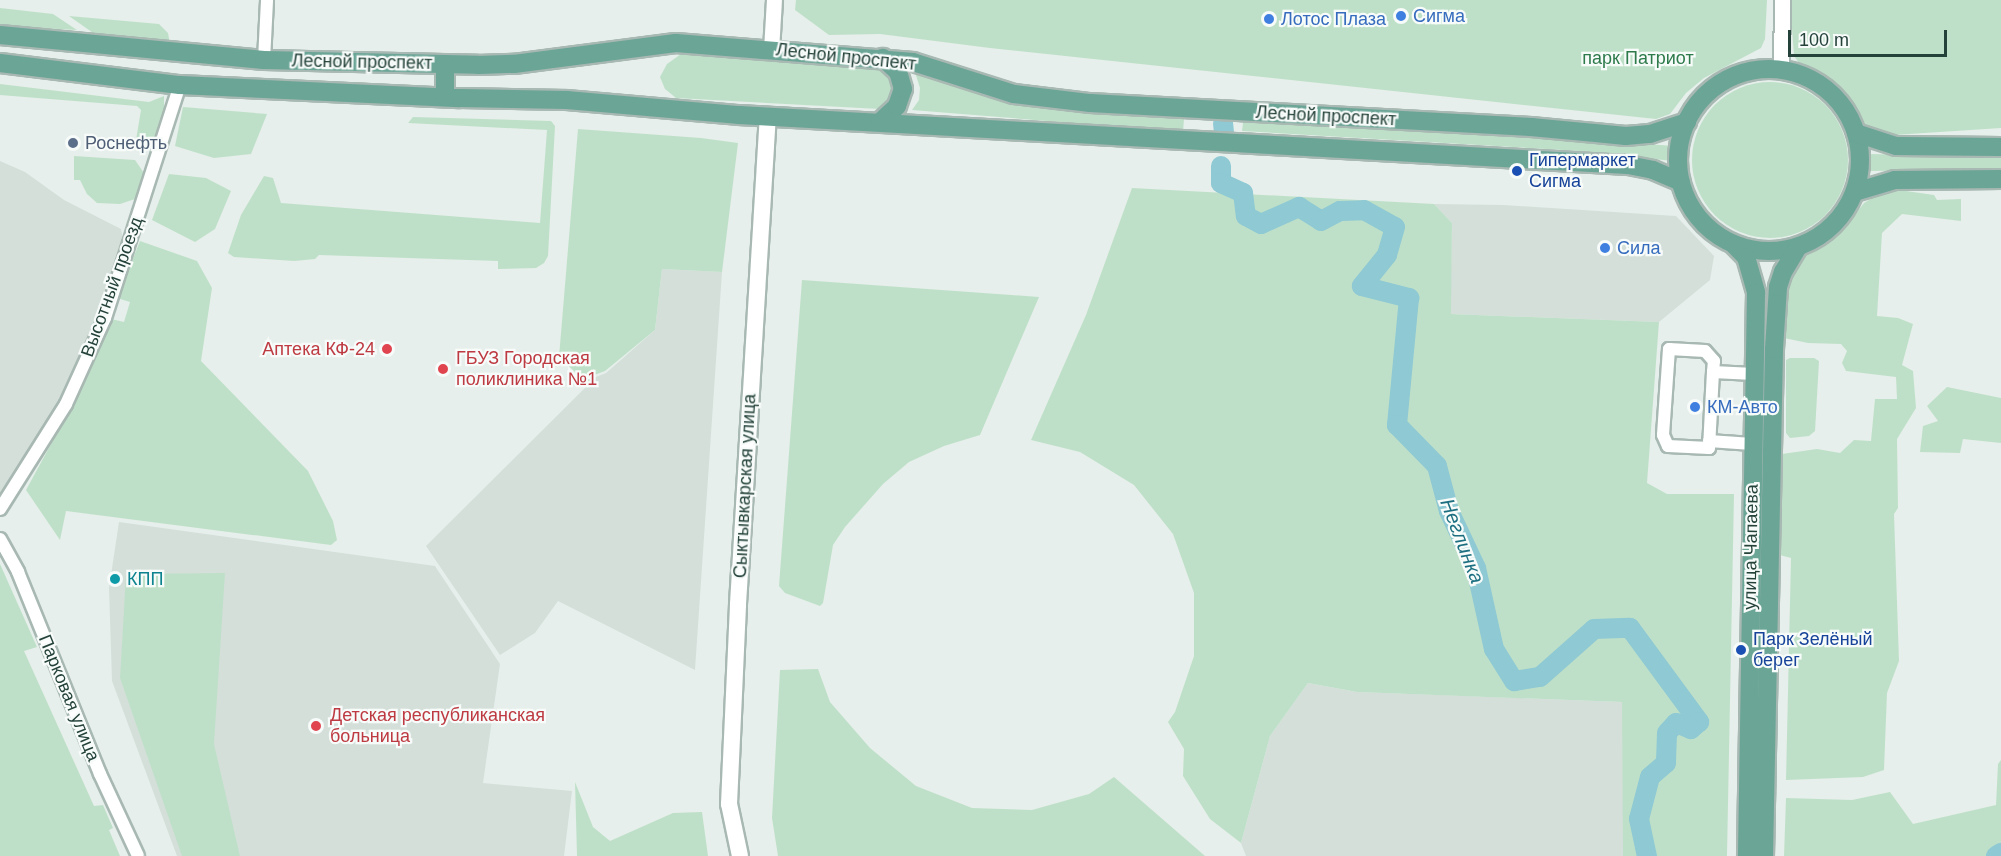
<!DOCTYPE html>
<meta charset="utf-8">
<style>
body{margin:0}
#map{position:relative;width:2001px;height:856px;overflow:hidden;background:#e6efeb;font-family:Arial,sans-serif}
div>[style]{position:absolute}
.built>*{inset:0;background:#d4dfda}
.green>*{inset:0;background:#bfe0c8}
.round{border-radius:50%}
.river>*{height:20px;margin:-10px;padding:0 10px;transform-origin:10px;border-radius:10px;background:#8ec9d4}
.roads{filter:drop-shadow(2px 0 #a8b8b2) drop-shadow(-2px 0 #a8b8b2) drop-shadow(0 2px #a8b8b2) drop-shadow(0 -2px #a8b8b2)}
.minor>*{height:12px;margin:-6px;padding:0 6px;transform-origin:6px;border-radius:6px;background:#fff}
.tertiary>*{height:15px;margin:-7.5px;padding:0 7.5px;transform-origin:7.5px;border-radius:7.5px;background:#fff}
.secondary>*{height:16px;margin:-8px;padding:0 8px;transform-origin:8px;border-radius:8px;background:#fff}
.primary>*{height:18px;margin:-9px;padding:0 9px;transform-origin:9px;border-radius:9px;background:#6aa596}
.primary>.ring{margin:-9px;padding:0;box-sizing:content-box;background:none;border:18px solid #6aa596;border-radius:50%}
.dots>*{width:16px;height:16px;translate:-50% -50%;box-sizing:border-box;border:3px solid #f7fbf9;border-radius:50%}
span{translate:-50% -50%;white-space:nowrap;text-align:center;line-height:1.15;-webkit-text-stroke:4.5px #f7fbf9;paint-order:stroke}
.shop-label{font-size:18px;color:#366cbe}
.left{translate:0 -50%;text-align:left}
.street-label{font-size:18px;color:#24423a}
.park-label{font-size:18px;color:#2d7a4b}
.service-label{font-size:18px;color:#4e5e75}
.transit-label{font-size:18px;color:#164399}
.health-label{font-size:18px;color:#be3a42}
.right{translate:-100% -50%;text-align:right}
.culture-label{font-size:18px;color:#0d838f}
.water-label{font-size:20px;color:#1c6f80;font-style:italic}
.scale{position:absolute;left:1788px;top:30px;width:159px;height:27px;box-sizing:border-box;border:3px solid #24423a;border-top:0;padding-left:8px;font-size:18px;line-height:21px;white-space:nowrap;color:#24423a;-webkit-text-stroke:4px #f7fbf9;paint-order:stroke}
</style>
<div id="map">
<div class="built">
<div style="clip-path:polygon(0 161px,25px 172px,64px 200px,121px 229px,124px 246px,102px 312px,62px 402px,0 497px)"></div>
<div style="clip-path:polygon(1434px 204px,1503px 205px,1676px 216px,1714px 256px,1710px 280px,1659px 322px,1450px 314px,1452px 223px)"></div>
<div style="clip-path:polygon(662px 269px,722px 272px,695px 670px,558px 601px,535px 633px,500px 655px,426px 546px,596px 377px,606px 373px,655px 330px)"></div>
<div style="clip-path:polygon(119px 522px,435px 566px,500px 664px,483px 783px,572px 791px,564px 856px,177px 856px,112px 681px,109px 588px)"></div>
<div style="clip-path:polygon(1308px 683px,1357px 692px,1623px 702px,1623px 856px,1246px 856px,1241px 843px,1270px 736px)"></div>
</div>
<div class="green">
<div style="clip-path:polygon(796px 0,1767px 0,1765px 39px,1761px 48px,1704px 78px,1686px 93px,1670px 114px,1656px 119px,990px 48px,880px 34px,829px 35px,795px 10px)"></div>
<div style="clip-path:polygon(1790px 0,2001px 0,2001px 128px,1894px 135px,1870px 128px,1861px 122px,1848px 101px,1824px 79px,1804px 70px,1794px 56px)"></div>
<div style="clip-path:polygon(0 8px,53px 14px,77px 30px,0 26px)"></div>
<div style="clip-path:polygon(69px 16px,159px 24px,168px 33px,170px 44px,138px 43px,124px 36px,96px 35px)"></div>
<div style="clip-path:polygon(681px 54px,883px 64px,898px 76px,896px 98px,880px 109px,676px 98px,665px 89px,660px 77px,667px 64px)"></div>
<div style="clip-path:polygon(914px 69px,1017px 99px,1184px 119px,1183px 132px,912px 110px,919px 100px,920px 88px)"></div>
<div class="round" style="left:1692px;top:82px;width:156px;height:156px"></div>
<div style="clip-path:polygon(0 84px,149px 102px,164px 96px,164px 113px,154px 148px,141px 150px,135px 146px,141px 110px,137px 106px,0 95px)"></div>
<div style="clip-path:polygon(183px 107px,267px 114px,251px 154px,214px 158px,175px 146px)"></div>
<div style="clip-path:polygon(1244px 115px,1674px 146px,1673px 161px,1579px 151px,1242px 131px)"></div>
<div style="clip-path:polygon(413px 117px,551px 121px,555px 126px,548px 256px,544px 263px,536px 268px,498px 269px,498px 261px,319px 255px,315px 259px,294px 261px,234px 257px,228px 253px,241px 215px,264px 176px,273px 178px,281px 203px,540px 223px,547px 130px,408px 123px)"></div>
<div style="clip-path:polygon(578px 129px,701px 138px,738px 143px,722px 272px,662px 269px,655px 330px,605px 371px,594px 375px,588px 384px,559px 357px)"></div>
<div style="clip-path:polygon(1870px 154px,2001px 157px,2001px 169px,1870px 171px)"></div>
<div style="clip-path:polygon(74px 156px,135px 160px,146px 176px,138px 198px,120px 204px,97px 203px,87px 194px,80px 180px,74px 180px)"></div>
<div style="clip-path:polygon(169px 174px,206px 178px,231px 191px,215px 229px,195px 242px,152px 220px)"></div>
<div style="clip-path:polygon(1132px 188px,1434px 204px,1452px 223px,1451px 314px,1659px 322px,1647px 483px,1667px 494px,1734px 494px,1727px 856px,1623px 856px,1622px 702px,1357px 692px,1308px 683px,1270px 736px,1241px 843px,1210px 819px,1183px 776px,1184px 749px,1168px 722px,1175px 712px,1194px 656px,1194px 593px,1173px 534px,1134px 485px,1080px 452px,1031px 440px,1086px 315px)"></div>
<div style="clip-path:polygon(1899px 190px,1934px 195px,1937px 200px,1961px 199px,1961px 221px,1902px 214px,1882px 233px,1877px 316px,1898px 318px,1913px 324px,1902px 365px,1913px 371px,1916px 408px,1897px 439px,1898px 508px,1894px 514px,1899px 661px,1887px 693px,1884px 770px,1863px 777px,1786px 780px,1791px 558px,1780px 555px,1782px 454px,1817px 449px,1840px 453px,1854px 440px,1871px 441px,1875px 399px,1897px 399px,1896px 377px,1846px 371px,1842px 363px,1847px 351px,1841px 344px,1808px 343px,1784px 338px,1786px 295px,1790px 279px,1799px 266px,1797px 260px,1842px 231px,1864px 203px,1880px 193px)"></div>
<div style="clip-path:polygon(140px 241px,197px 261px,212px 288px,201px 361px,308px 471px,333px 521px,337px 540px,331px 545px,66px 511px,60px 540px,26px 490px,81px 389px,111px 319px,124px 322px,130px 302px,117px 298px)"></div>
<div style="clip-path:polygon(802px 280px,1039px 297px,980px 435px,944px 446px,909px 462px,883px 484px,845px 527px,833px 545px,823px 603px,820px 606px,785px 593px,779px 586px)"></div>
<div style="clip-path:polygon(1790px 358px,1814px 358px,1819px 361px,1815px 431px,1809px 436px,1790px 438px,1786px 433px,1786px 360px)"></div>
<div style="clip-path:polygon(1947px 387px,2001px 398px,2001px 443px,1963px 439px,1960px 453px,1920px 452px,1923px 426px,1938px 421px,1927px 406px)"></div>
<div style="clip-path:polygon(0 564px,37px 647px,24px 651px,94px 806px,103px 805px,113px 828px,109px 830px,120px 856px,0 856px)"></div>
<div style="clip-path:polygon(225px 573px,214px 744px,240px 856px,182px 856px,120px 678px,126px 574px)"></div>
<div style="clip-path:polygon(818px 669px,830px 702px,870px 748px,916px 786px,972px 808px,1032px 810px,1089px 794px,1114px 777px,1205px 856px,778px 856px,772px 818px,780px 670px)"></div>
<div style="clip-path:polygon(2001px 760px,2001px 856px,1784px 856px,1786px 798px,1852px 800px,1890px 792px,1913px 824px,1996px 805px,1998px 764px)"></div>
<div style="clip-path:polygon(575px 782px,593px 827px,610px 841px,673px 813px,702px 812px,708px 856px,577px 856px)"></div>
</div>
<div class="river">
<div style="left:1223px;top:123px;width:10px;rotate:84deg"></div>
<div style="left:1221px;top:166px;width:17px;rotate:90deg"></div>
<div style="left:1221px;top:183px;width:24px;rotate:24deg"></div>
<div style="left:1243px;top:193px;width:23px;rotate:83deg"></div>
<div style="left:1246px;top:216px;width:17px;rotate:28deg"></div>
<div style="left:1261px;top:224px;width:42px;rotate:-24.1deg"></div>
<div style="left:1299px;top:207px;width:26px;rotate:32deg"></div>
<div style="left:1321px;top:221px;width:21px;rotate:-28deg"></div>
<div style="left:1340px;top:211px;width:24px;rotate:-2deg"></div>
<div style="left:1364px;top:210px;width:35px;rotate:29deg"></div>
<div style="left:1395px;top:227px;width:29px;rotate:106deg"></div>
<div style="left:1387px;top:255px;width:40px;rotate:129deg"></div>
<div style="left:1362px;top:286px;width:49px;rotate:14.3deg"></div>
<div style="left:1409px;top:298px;width:128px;rotate:95.4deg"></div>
<div style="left:1397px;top:425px;width:57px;rotate:45.7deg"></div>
<div style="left:1437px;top:466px;width:47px;rotate:75.1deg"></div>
<div style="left:1449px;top:511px;width:63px;rotate:64.7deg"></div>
<div style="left:1476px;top:568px;width:83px;rotate:77.5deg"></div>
<div style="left:1494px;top:649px;width:38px;rotate:58deg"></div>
<div style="left:1514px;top:681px;width:26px;rotate:-9deg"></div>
<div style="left:1540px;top:677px;width:72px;rotate:-41.6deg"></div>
<div style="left:1594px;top:629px;width:36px;rotate:-2deg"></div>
<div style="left:1630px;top:628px;width:117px;rotate:53.7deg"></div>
<div style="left:1699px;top:722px;width:11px;rotate:139deg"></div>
<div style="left:1691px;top:729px;width:16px;rotate:-158deg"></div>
<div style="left:1676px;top:723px;width:13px;rotate:132deg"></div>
<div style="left:1667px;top:733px;width:30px;rotate:92deg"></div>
<div style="left:1666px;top:763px;width:21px;rotate:139deg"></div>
<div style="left:1650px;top:777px;width:43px;rotate:104.7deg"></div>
<div style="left:1639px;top:819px;width:38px;rotate:78deg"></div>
<div style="left:1996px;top:856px;width:6px;rotate:-31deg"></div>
</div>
<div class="roads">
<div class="minor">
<div style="left:264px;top:60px;width:60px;rotate:-87.1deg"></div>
<div style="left:1713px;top:372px;width:11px;rotate:-85deg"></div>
<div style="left:1714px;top:361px;width:13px;rotate:-132deg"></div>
<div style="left:1705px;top:351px;width:36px;rotate:-177deg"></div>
<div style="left:1669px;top:349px;width:86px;rotate:94deg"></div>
<div style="left:1663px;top:435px;width:12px;rotate:66deg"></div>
<div style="left:1668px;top:446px;width:41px;rotate:2.8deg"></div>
<div style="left:1709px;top:448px;width:76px;rotate:-87deg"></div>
<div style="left:1713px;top:372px;width:41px;rotate:2.8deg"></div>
<div style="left:1709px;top:441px;width:43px;rotate:4deg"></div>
<div style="left:0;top:509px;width:124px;rotate:-57.8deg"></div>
<div style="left:66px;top:404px;width:94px;rotate:-65.6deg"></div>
<div style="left:105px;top:318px;width:245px;rotate:-72.2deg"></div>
<div style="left:0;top:539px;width:38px;rotate:61deg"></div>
<div style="left:18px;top:572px;width:218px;rotate:67.9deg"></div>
<div style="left:100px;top:774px;width:90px;rotate:65.1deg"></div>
</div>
<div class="tertiary">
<div style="left:771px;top:50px;width:50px;rotate:-86.6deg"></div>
<div style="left:1781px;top:70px;width:70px;rotate:-89.2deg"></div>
</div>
<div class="secondary">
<div style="left:740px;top:856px;width:53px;rotate:-101.9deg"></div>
<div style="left:729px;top:804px;width:200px;rotate:-87.4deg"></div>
<div style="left:738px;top:604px;width:489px;rotate:-86.5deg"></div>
</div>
<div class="primary">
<div style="left:0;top:35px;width:265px;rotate:5.4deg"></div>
<div style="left:264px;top:60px;width:214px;rotate:1.3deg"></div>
<div style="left:478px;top:65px;width:36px;rotate:-2deg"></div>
<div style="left:514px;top:64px;width:163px;rotate:-7.4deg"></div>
<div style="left:676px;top:43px;width:238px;rotate:4.6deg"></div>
<div style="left:913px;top:62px;width:106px;rotate:17.6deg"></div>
<div style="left:1014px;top:94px;width:77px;rotate:6.8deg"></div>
<div style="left:1090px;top:103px;width:442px;rotate:3.1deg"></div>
<div style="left:1531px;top:127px;width:95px;rotate:5.4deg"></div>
<div style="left:1626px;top:136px;width:24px;rotate:-5deg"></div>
<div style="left:1650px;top:134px;width:39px;rotate:-18deg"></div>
<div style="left:0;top:63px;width:181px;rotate:7deg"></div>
<div style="left:180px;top:85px;width:280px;rotate:2.7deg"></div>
<div style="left:460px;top:98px;width:107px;rotate:1.1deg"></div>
<div style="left:567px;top:100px;width:173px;rotate:5deg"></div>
<div style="left:739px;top:115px;width:890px;rotate:3.22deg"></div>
<div style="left:1628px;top:165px;width:25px;rotate:11deg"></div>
<div style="left:1653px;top:170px;width:30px;rotate:23deg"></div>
<div class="ring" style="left:1678px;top:69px;width:164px;height:164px"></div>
<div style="left:445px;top:97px;width:33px;rotate:-90deg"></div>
<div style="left:880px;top:122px;width:23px;rotate:-43deg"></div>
<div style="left:897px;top:106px;width:18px;rotate:-71deg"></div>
<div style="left:903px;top:89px;width:18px;rotate:-106deg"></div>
<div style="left:898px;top:72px;width:21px;rotate:-137deg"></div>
<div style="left:1856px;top:133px;width:42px;rotate:18deg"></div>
<div style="left:1896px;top:146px;width:105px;rotate:0.5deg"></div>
<div style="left:1855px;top:192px;width:42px;rotate:-16.7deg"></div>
<div style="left:1895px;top:180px;width:106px;rotate:-0.5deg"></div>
<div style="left:1734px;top:245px;width:17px;rotate:45deg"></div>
<div style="left:1746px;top:257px;width:37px;rotate:74deg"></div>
<div style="left:1756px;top:293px;width:563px;rotate:90.92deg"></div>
<div style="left:1764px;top:856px;width:507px;rotate:-88.87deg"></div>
<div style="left:1774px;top:349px;width:62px;rotate:-86.3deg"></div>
<div style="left:1778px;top:287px;width:16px;rotate:-72deg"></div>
<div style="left:1783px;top:272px;width:29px;rotate:-59deg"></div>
</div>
</div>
<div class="dots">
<div style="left:1401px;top:16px;background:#3f7fe0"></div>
<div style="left:1269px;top:19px;background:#3f7fe0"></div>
<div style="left:73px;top:143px;background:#5c6f8a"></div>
<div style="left:1517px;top:171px;background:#1a4fb4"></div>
<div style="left:1605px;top:248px;background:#3f7fe0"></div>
<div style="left:387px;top:349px;background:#e0444e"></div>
<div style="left:443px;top:369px;background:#e0444e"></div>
<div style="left:1695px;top:407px;background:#3f7fe0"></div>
<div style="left:115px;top:579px;background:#0f9aa8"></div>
<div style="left:1741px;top:650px;background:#1a4fb4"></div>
<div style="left:316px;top:726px;background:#e0444e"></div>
</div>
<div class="shop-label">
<span class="left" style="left:1413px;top:16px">Сигма</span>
<span class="left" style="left:1281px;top:19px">Лотос Плаза</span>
<span class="left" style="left:1617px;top:248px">Сила</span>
<span class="left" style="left:1707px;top:407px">КМ-Авто</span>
</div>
<div class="street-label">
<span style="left:846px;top:57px;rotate:6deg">Лесной проспект</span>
<span style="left:362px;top:62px;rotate:1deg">Лесной проспект</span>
<span style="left:1326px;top:116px;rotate:3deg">Лесной проспект</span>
<span style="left:112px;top:287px;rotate:-70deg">Высотный проезд</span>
<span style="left:745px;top:486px;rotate:-87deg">Сыктывкарская улица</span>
<span style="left:1751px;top:547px;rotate:-89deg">улица Чапаева</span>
<span style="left:69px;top:698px;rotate:68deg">Парковая улица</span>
</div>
<div class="park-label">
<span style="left:1638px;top:58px">парк Патриот</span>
</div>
<div class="service-label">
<span class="left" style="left:85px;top:143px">Роснефть</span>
</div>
<div class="transit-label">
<span class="left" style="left:1529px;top:171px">Гипермаркет<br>Сигма</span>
<span class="left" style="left:1753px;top:650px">Парк Зелёный<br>берег</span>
</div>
<div class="health-label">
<span class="right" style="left:375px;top:349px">Аптека КФ-24</span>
<span class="left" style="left:456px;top:369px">ГБУЗ Городская<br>поликлиника №1</span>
<span class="left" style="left:330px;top:726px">Детская республиканская<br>больница</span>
</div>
<div class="culture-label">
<span class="left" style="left:127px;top:579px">КПП</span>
</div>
<div class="water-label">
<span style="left:1462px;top:541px;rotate:69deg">Неглинка</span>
</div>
<div class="scale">100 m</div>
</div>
